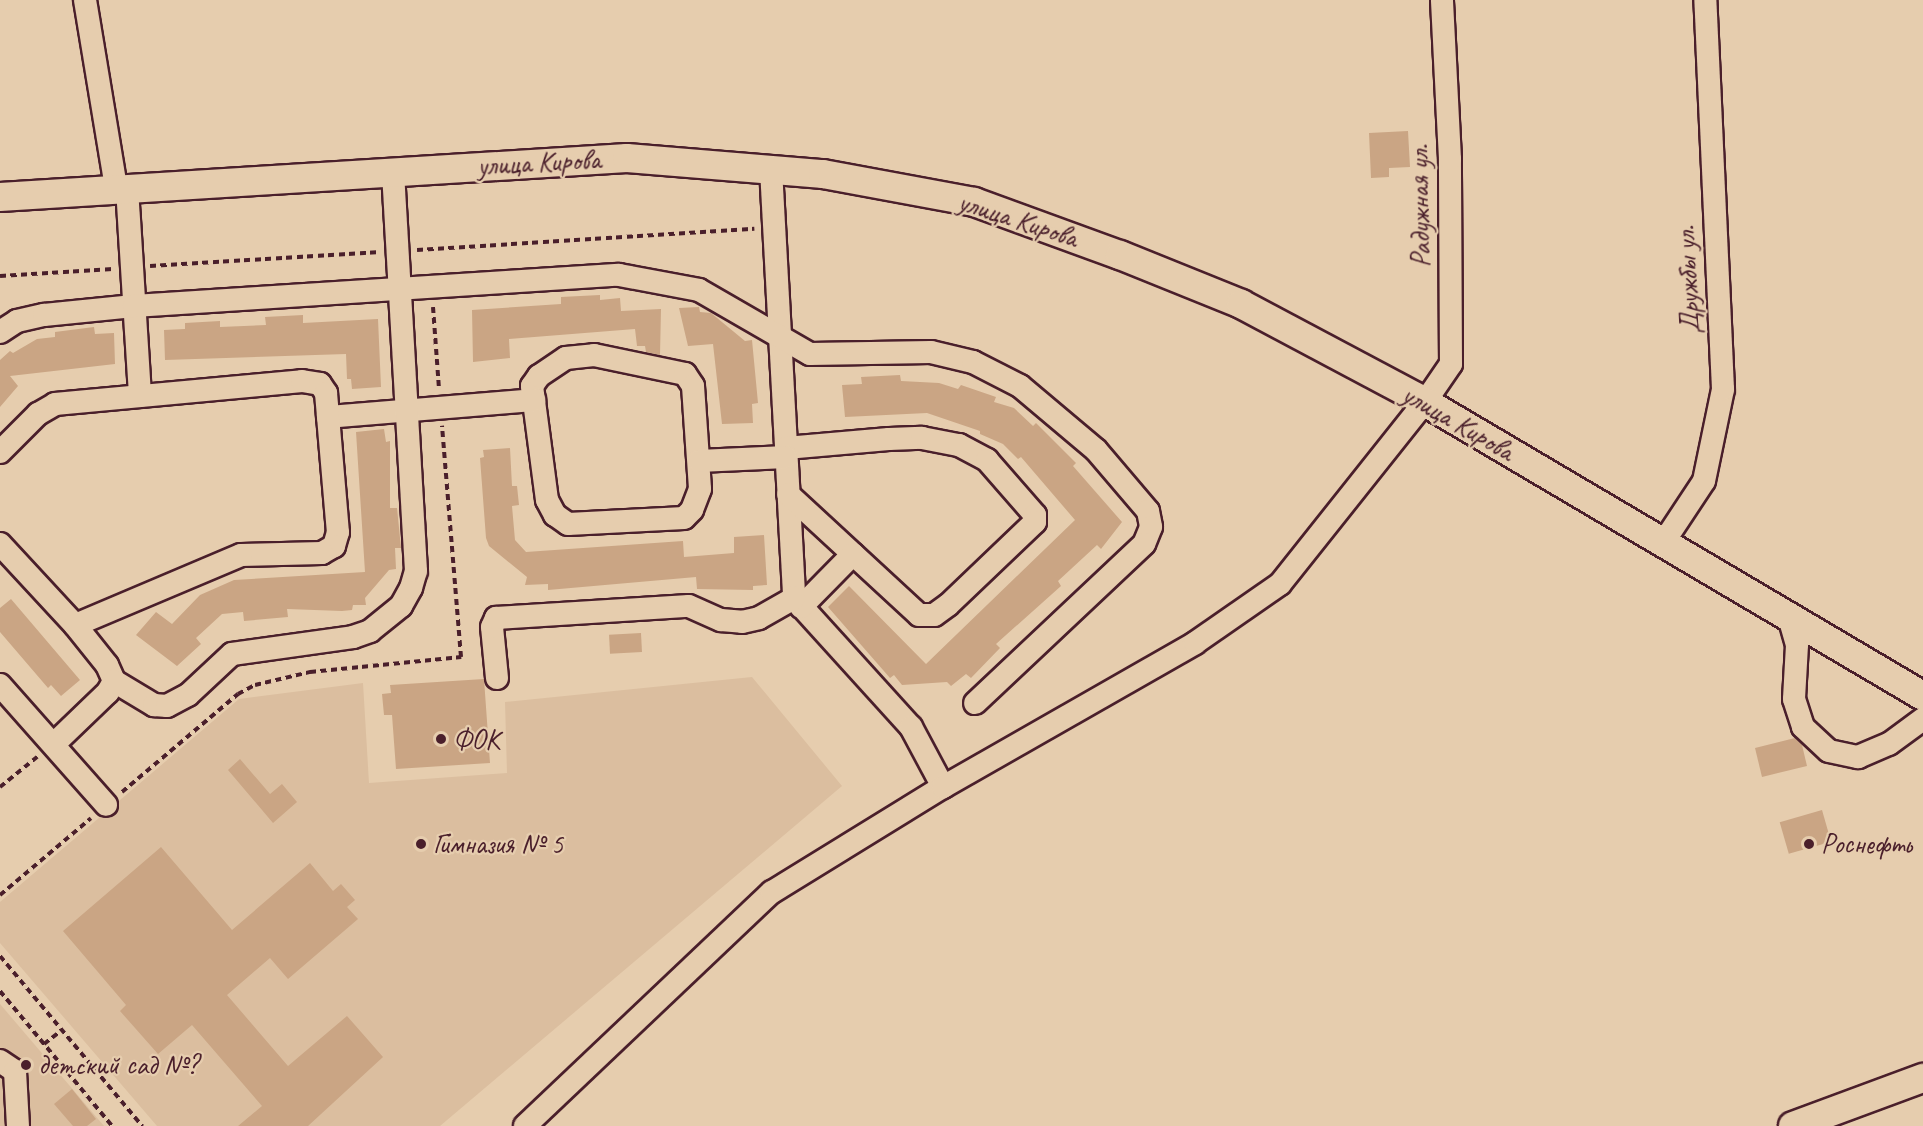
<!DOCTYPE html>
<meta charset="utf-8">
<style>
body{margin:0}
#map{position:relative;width:1923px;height:1126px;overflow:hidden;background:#e6cdae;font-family:Caveat,sans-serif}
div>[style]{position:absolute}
.built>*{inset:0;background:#dbbe9f}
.building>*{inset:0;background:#caa584;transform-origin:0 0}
.path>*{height:4px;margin-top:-2px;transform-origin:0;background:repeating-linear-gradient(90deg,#4a1f2b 0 6px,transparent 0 10.5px)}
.roads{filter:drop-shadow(2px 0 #4a1f2b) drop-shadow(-2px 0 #4a1f2b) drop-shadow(0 2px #4a1f2b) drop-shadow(0 -2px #4a1f2b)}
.minor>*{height:22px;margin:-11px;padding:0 11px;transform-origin:11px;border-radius:11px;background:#e6cdae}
.major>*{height:28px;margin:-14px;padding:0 14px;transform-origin:14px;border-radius:14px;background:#e6cdae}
.dots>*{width:16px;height:16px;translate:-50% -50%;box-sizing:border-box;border:3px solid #e6cdae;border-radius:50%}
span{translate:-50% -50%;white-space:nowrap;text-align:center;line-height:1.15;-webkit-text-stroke:4.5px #e6cdae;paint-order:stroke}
.street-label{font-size:28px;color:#4a1f2b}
.poi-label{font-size:28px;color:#4a1f2b}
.left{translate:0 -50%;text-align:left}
</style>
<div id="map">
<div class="built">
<div style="clip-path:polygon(752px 677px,842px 786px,440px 1126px,157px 1126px,0 943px,0 902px,239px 699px,363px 683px,369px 783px,507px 773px,505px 702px)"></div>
<div style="clip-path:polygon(0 1004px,104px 1126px,0 1126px)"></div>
</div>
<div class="building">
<div style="clip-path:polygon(1408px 131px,1410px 167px,1389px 168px,1389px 177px,1371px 178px,1369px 133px)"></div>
<div style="clip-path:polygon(600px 295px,600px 300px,620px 298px,621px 311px,661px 309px,660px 355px,646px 352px,645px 346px,637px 346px,635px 329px,509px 339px,510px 358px,473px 362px,472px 310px,561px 304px,561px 297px)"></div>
<div style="clip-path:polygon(699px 307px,700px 312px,711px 313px,745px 341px,752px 340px,758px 403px,752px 404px,753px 423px,722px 424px,713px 344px,688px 346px,679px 308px)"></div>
<div style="clip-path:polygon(303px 315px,303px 323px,378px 319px,381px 387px,352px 389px,351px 379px,347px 379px,346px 354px,165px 360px,164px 330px,185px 329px,185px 323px,220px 321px,220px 327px,266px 325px,265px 317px)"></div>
<div style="clip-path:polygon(94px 327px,95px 334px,114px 333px,115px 364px,10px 376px,18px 386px,0 407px,0 360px,10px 351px,13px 353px,37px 339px,55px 337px,55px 332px)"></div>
<div style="clip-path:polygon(900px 375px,901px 381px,939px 383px,958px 389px,961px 385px,996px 397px,994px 402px,1014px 408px,1033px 426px,1036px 423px,1076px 463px,1073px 466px,1122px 522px,1101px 549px,1097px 545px,1058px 581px,1061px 586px,996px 644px,1000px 648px,971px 678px,966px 674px,951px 686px,947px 682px,902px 685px,894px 675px,890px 678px,828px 607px,849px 586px,926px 664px,1075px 520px,1021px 457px,1018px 459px,1003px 444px,980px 434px,980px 431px,927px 413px,845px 417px,842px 385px,862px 384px,861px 377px)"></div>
<div style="clip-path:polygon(384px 429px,386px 442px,390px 441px,390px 508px,397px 508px,401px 548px,395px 548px,396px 569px,389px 570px,365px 598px,366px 605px,353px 605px,352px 610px,342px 611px,287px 609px,288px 617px,244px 621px,243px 612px,222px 614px,196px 638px,201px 644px,177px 666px,136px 635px,156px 612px,172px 624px,200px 595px,234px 580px,365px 572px,356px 432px)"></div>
<div style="clip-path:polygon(510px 448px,512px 486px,517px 486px,519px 505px,512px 506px,515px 540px,526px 552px,683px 541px,684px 557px,734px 553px,734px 537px,764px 535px,767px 585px,753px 586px,753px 590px,697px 589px,696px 577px,548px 590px,548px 584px,525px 585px,527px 577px,489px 546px,486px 538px,480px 458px,484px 457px,483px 450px)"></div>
<div style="clip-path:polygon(11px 599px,80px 680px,61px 696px,51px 685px,48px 688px,0 632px,0 608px)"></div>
<div style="left:641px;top:633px;width:19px;height:32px;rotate:87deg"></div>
<div style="clip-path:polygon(484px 679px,490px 763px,396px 769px,392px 715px,384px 715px,382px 694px,391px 693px,390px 685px)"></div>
<div style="clip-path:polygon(1795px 738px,1802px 745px,1807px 766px,1762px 777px,1755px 748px)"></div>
<div style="clip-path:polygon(240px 759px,270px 794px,282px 784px,297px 802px,273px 823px,228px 770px)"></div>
<div style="left:1822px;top:810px;width:33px;height:44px;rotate:74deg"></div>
<div style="clip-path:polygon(161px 847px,232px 930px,310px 863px,333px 891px,341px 884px,355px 900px,347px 907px,358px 919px,288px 979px,270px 958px,227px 995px,288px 1066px,347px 1016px,383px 1057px,308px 1126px,238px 1126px,262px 1106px,192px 1025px,158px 1054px,120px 1011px,126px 1005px,63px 931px)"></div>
<div style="clip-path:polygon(72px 1089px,96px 1119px,87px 1126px,73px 1126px,54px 1104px)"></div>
</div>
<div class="path">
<div style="left:417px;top:250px;width:338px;rotate:-3.6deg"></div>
<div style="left:150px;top:266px;width:227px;rotate:-3.5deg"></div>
<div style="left:0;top:276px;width:113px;rotate:-3.5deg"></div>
<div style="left:433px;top:307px;width:82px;rotate:85.8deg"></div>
<div style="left:0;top:787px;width:48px;rotate:-39deg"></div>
<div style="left:122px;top:792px;width:152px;rotate:-40.2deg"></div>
<div style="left:238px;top:694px;width:19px;rotate:-28deg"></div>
<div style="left:255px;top:685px;width:57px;rotate:-13.3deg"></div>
<div style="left:310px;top:672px;width:152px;rotate:-5.7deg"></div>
<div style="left:461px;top:657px;width:232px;rotate:-94.7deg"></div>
<div style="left:0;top:895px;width:119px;rotate:-40.2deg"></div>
<div style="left:0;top:956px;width:222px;rotate:50.1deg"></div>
<div style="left:0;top:991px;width:175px;rotate:50.3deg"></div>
<div style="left:44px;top:1044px;width:23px;rotate:-38deg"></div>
</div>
<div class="roads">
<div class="minor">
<div style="left:85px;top:0;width:191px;rotate:80.6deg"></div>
<div style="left:771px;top:169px;width:430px;rotate:86.9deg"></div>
<div style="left:794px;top:598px;width:174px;rotate:47.8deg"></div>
<div style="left:911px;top:727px;width:68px;rotate:61.9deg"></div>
<div style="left:127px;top:188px;width:208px;rotate:86.4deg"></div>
<div style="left:0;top:332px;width:20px;rotate:-33deg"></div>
<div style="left:17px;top:321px;width:28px;rotate:-13deg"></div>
<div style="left:44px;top:315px;width:90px;rotate:-5.7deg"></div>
<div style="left:134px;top:306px;width:486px;rotate:-3.7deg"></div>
<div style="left:619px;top:275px;width:81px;rotate:10.6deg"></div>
<div style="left:699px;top:290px;width:128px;rotate:30deg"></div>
<div style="left:810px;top:354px;width:121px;rotate:-0.9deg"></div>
<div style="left:931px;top:352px;width:43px;rotate:13.4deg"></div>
<div style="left:973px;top:362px;width:53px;rotate:27.1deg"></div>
<div style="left:1020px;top:386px;width:99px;rotate:40.1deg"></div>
<div style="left:1096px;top:450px;width:80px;rotate:49.6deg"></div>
<div style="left:1148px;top:511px;width:16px;rotate:79deg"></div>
<div style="left:1151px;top:527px;width:18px;rotate:112deg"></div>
<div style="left:1144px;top:544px;width:232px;rotate:136.7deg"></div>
<div style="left:594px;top:355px;width:93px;rotate:11.8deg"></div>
<div style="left:685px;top:374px;width:14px;rotate:56deg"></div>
<div style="left:693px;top:386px;width:103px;rotate:86.1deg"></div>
<div style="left:700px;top:489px;width:22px;rotate:111deg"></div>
<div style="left:692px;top:510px;width:11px;rotate:135deg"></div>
<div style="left:684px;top:518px;width:116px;rotate:177deg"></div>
<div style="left:568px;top:524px;width:16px;rotate:-145deg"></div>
<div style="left:555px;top:515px;width:17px;rotate:-118deg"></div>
<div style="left:547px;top:500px;width:115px;rotate:-97.5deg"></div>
<div style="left:532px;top:386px;width:12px;rotate:-55deg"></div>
<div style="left:539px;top:376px;width:32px;rotate:-34deg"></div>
<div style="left:566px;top:358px;width:28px;rotate:-6deg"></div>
<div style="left:328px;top:417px;width:207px;rotate:-4.7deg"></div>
<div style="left:786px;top:448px;width:103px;rotate:-5deg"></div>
<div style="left:889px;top:439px;width:33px;rotate:-2deg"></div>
<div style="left:922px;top:438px;width:38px;rotate:11deg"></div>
<div style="left:959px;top:445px;width:32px;rotate:28deg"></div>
<div style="left:987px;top:460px;width:73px;rotate:48.9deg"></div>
<div style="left:1035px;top:515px;width:7px;rotate:90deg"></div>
<div style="left:1035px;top:522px;width:120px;rotate:136.3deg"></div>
<div style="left:948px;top:605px;width:17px;rotate:144deg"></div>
<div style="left:934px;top:615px;width:15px;rotate:180deg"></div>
<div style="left:919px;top:615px;width:178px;rotate:-137.3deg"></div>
<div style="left:0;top:452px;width:54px;rotate:-45deg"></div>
<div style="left:38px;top:414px;width:20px;rotate:-30deg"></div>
<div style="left:55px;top:404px;width:248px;rotate:-5.3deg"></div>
<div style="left:302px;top:381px;width:18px;rotate:9deg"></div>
<div style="left:320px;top:384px;width:11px;rotate:56deg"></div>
<div style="left:326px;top:393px;width:140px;rotate:85.1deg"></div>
<div style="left:338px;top:532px;width:15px;rotate:106deg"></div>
<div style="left:334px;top:546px;width:14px;rotate:150deg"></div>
<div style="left:322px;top:553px;width:81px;rotate:178.6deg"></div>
<div style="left:241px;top:555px;width:180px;rotate:157.1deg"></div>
<div style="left:699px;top:461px;width:87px;rotate:-2.6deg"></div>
<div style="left:1663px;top:543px;width:74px;rotate:-56.5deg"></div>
<div style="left:1704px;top:481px;width:94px;rotate:-78.3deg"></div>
<div style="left:1723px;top:389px;width:389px;rotate:-92.6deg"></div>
<div style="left:0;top:544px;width:110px;rotate:47.2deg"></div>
<div style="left:75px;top:625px;width:51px;rotate:51.3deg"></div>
<div style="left:107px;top:665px;width:17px;rotate:66deg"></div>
<div style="left:114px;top:681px;width:13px;rotate:119deg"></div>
<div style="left:108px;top:692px;width:75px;rotate:136.1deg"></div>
<div style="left:801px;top:607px;width:74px;rotate:-45.5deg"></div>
<div style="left:1789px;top:617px;width:29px;rotate:74deg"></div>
<div style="left:1797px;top:645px;width:54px;rotate:93.2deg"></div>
<div style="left:1794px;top:699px;width:29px;rotate:72deg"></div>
<div style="left:1803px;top:727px;width:35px;rotate:43deg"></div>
<div style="left:1829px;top:751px;width:30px;rotate:12deg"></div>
<div style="left:1858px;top:757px;width:34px;rotate:-23deg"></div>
<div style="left:1889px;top:744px;width:42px;rotate:-36.3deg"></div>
<div style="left:497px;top:678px;width:51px;rotate:-95.6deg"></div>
<div style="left:492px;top:627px;width:10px;rotate:-66deg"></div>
<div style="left:496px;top:618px;width:193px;rotate:-3.6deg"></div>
<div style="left:689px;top:606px;width:35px;rotate:24deg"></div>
<div style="left:721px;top:620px;width:21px;rotate:5deg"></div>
<div style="left:742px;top:622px;width:17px;rotate:-13deg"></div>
<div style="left:759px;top:618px;width:40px;rotate:-29.7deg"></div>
<div style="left:114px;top:681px;width:47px;rotate:31deg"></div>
<div style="left:154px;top:705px;width:13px;rotate:4deg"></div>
<div style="left:167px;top:706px;width:24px;rotate:-28deg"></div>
<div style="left:188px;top:695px;width:60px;rotate:-43deg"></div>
<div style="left:232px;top:654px;width:122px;rotate:-8deg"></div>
<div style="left:353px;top:637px;width:18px;rotate:-19deg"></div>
<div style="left:370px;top:631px;width:40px;rotate:-39deg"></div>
<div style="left:401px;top:606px;width:21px;rotate:-61deg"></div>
<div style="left:411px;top:588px;width:18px;rotate:-74deg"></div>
<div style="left:416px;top:571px;width:400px;rotate:-93.3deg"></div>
<div style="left:0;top:685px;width:160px;rotate:48.5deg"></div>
<div style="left:0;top:1061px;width:18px;rotate:34deg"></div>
<div style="left:15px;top:1071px;width:55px;rotate:86.9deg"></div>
<div style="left:525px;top:1126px;width:340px;rotate:-43.5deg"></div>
<div style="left:772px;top:892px;width:201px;rotate:-31.6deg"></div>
<div style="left:943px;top:787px;width:290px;rotate:-29.7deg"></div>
<div style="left:1195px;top:643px;width:103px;rotate:-34.8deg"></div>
<div style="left:1280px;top:584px;width:233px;rotate:-51.5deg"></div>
<div style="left:1425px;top:402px;width:46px;rotate:-55.6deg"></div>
<div style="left:1451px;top:364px;width:205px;rotate:-90.3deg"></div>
<div style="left:1450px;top:159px;width:159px;rotate:-92.9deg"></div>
</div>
<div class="major">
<div style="left:0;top:197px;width:628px;rotate:-3.56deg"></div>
<div style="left:627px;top:158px;width:197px;rotate:4.7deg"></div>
<div style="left:823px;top:174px;width:154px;rotate:10.5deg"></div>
<div style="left:974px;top:202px;width:155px;rotate:20deg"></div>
<div style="left:1120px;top:255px;width:131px;rotate:22deg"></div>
<div style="left:1241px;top:304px;width:208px;rotate:28deg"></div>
<div style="left:1425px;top:402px;width:578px;rotate:30.56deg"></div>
<div style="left:1793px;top:1126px;width:139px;rotate:-20.3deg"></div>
</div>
</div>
<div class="dots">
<div style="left:441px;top:739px;background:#4a1f2b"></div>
<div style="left:421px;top:844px;background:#4a1f2b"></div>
<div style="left:1809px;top:844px;background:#4a1f2b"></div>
<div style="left:26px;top:1065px;background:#4a1f2b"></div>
</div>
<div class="street-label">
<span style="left:539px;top:163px;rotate:-3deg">улица Кирова</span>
<span style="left:1420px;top:206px;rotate:-91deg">Радужная ул.</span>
<span style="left:1018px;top:220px;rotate:18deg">улица Кирова</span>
<span style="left:1688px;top:280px;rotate:-93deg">Дружбы ул.</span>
<span style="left:1458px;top:423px;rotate:30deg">улица Кирова</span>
</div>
<div class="poi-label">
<span class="left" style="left:453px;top:739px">ФОК</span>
<span class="left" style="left:433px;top:844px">Гимназия № 5</span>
<span class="left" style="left:1821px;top:844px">Роснефть</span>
<span class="left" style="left:38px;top:1065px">детский сад №?</span>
</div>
</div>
